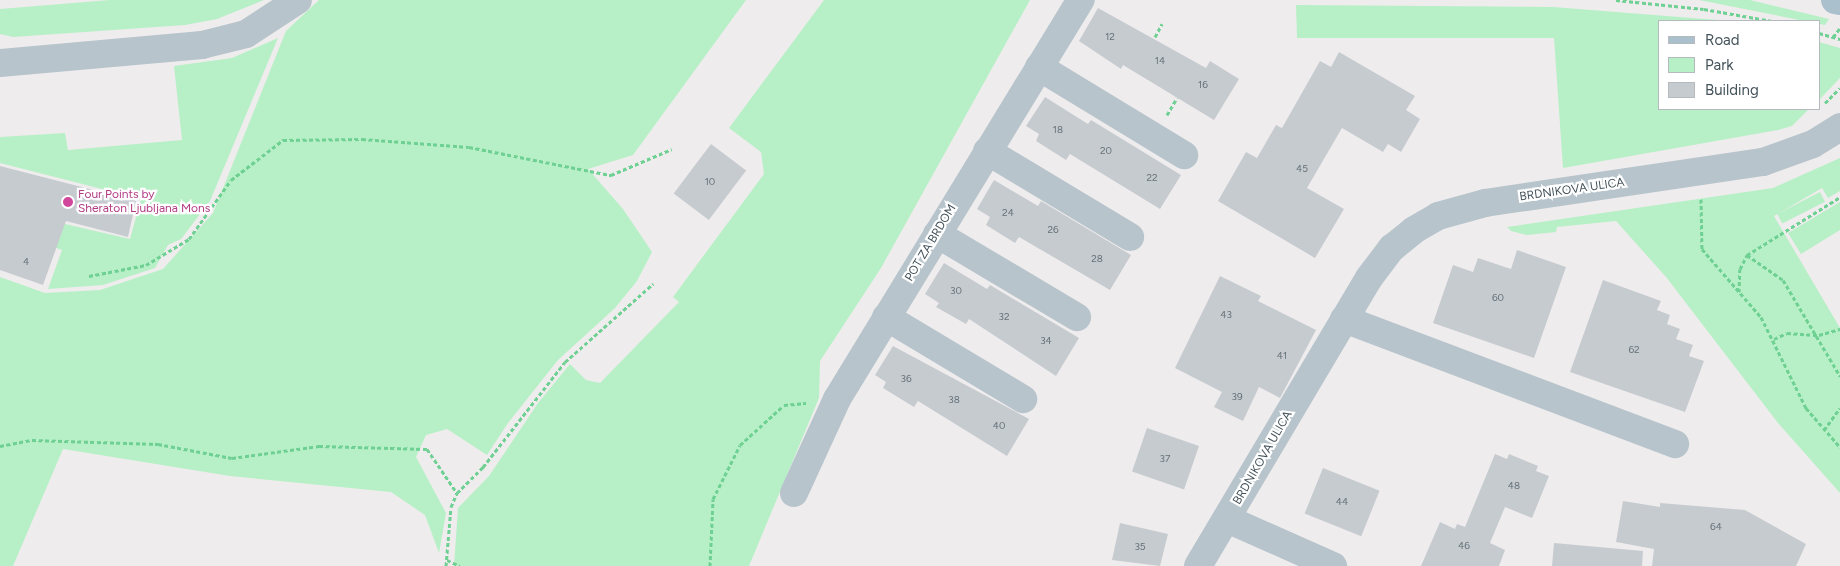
<!DOCTYPE html>
<style>
body{margin:0}
#map{position:relative;width:1840px;height:566px;overflow:hidden;background:#efeced;font-family:Figtree,sans-serif}
div>[style]{position:absolute}
.green>*{inset:0;background:#b7f0c6;transform-origin:0 0}
.building>*{inset:0;background:#c6cbd0;transform-origin:0 0}
.path>*{height:3px;margin-top:-1.5px;transform-origin:0;background:repeating-linear-gradient(90deg,#6ed092 0 4px,transparent 0 6.5px)}
.minor>*{height:28px;margin:-14px;padding:0 14px;transform-origin:14px;border-radius:14px;background:#b7c4cb}
.major>*{height:28px;margin:-14px;padding:0 14px;transform-origin:14px;border-radius:14px;background:#aac1cd}
.dots>*{width:14px;height:14px;translate:-50% -50%;box-sizing:border-box;border:2px solid #fff;border-radius:50%}
span{translate:-50% -50%;white-space:nowrap;text-align:center;line-height:1.15;-webkit-text-stroke:4.5px #fff;paint-order:stroke}
.number-label{font-size:10px;color:#647178}
.number-label span{-webkit-text-stroke-width:0}
.street-label{font-size:12px;color:#44535b}
.hotel-label{font-size:12px;color:#b23c85}
.left{translate:0 -50%;text-align:left}
.legend{position:absolute;left:1658px;top:20px;width:162px;height:90px;box-sizing:border-box;background:#fff;border:1px solid #b4babd;margin:0;padding:6px 9px;list-style:none;font-size:15px;color:#44535b}
.legend li{display:flex;align-items:center;gap:10px;height:25px}
.legend b{width:25px;border:1px solid #b4babd}
</style>
<div id="map">
<div class="green">
<div style="clip-path:polygon(110px 0,264px 0,217px 19px,185px 25px,13px 37px,0 34px,0 9px)"></div>
<div style="clip-path:polygon(319px 0,746px 0,633px 155px,588px 169px,623px 209px,652px 252px,637px 281px,615px 308px,558px 360px,508px 423px,487px 455px,447px 429px,426px 435px,416px 457px,446px 513px,439px 553px,425px 515px,391px 492px,230px 476px,63px 449px,13px 566px,0 566px,0 277px,45px 293px,100px 290px,163px 269px,213px 213px,286px 31px)"></div>
<div style="clip-path:polygon(824px 0,1030px 0,881px 268px,820px 361px,819px 398px,749px 566px,454px 566px,458px 508px,489px 476px,538px 403px,570px 364px,586px 380px,600px 383px,679px 302px,673px 297px,764px 174px,761px 152px,729px 128px)"></div>
<div style="clip-path:polygon(1699px 0,1750px 0,1829px 19px,1825px 25px)"></div>
<div style="clip-path:polygon(1296px 5px,1553px 7px,1730px 21px,1659px 21px,1659px 109px,1809px 109px,1792px 126px,1778px 130px,1563px 168px,1554px 38px,1297px 38px)"></div>
<div style="clip-path:polygon(278px 38px,210px 201px,181px 239px,168px 245px,155px 268px,103px 285px,48px 289px,62px 250px,0 228px,0 209px,130px 239px,141px 199px,0 163px,0 137px,65px 133px,68px 150px,182px 140px,174px 66px,232px 58px)"></div>
<div style="clip-path:polygon(1819px 42px,1840px 48px,1840px 78px,1819px 100px)"></div>
<div style="clip-path:polygon(1840px 158px,1840px 191px,1828px 198px,1822px 188px,1774px 216px,1840px 328px,1840px 493px,1778px 423px,1666px 277px,1616px 221px,1557px 227px,1556px 232px,1527px 235px,1511px 231px,1507px 227px,1773px 188px)"></div>
<div style="left:1820px;top:192px;width:11px;height:48px;rotate:63deg"></div>
<div style="clip-path:polygon(1840px 202px,1840px 230px,1801px 254px,1788px 233px)"></div>
</div>
<div class="building">
<div style="clip-path:polygon(1098px 8px,1206px 68px,1210px 61px,1239px 79px,1214px 120px,1123px 65px,1121px 69px,1079px 41px)"></div>
<div style="clip-path:polygon(1339px 52px,1415px 96px,1406px 110px,1420px 119px,1401px 152px,1388px 144px,1383px 152px,1342px 128px,1307px 188px,1344px 209px,1315px 258px,1218px 201px,1246px 152px,1257px 158px,1276px 125px,1282px 128px,1320px 61px,1331px 67px)"></div>
<div style="clip-path:polygon(1045px 97px,1088px 124px,1091px 120px,1181px 175px,1160px 209px,1070px 154px,1066px 160px,1036px 141px,1039px 134px,1026px 126px)"></div>
<div style="left:711px;top:144px;width:44px;height:62px;rotate:37deg"></div>
<div style="clip-path:polygon(0 166px,136px 201px,128px 237px,66px 221px,43px 285px,0 270px)"></div>
<div style="clip-path:polygon(994px 180px,1038px 206px,1041px 201px,1131px 255px,1110px 290px,1019px 237px,1015px 243px,986px 225px,990px 217px,977px 209px)"></div>
<div style="clip-path:polygon(1517px 250px,1566px 267px,1534px 358px,1433px 323px,1453px 265px,1473px 272px,1478px 258px,1511px 269px)"></div>
<div style="clip-path:polygon(944px 263px,987px 289px,990px 285px,1079px 338px,1056px 376px,969px 319px,966px 324px,936px 307px,939px 303px,925px 294px)"></div>
<div style="clip-path:polygon(1220px 276px,1261px 296px,1258px 301px,1316px 330px,1280px 398px,1259px 387px,1243px 421px,1214px 407px,1222px 392px,1175px 368px)"></div>
<div style="clip-path:polygon(1603px 280px,1661px 301px,1657px 310px,1670px 315px,1667px 324px,1680px 329px,1676px 339px,1693px 345px,1689px 356px,1704px 361px,1685px 412px,1570px 372px)"></div>
<div style="clip-path:polygon(893px 346px,1029px 419px,1007px 456px,918px 401px,914px 407px,883px 388px,886px 382px,875px 375px)"></div>
<div style="left:1147px;top:428px;width:55px;height:46px;rotate:19deg"></div>
<div style="clip-path:polygon(1495px 454px,1507px 459px,1509px 454px,1538px 466px,1536px 471px,1549px 476px,1532px 518px,1505px 507px,1490px 543px,1505px 550px,1499px 566px,1421px 566px,1440px 522px,1455px 529px,1457px 524px,1465px 527px)"></div>
<div style="left:1323px;top:468px;width:61px;height:49px;rotate:22deg"></div>
<div style="clip-path:polygon(1623px 501px,1660px 507px,1660px 503px,1745px 510px,1806px 544px,1796px 566px,1652px 566px,1654px 549px,1616px 542px)"></div>
<div style="clip-path:polygon(1120px 523px,1168px 534px,1160px 566px,1112px 560px)"></div>
<div style="clip-path:polygon(1554px 543px,1643px 551px,1642px 566px,1552px 566px)"></div>
</div>
<div class="path">
<div style="left:1616px;top:0;width:88px;rotate:5.8deg"></div>
<div style="left:1704px;top:9px;width:69px;rotate:10deg"></div>
<div style="left:1819px;top:33px;width:22px;rotate:16deg"></div>
<div style="left:1155px;top:37px;width:15px;rotate:-62deg"></div>
<div style="left:1833px;top:37px;width:11px;rotate:-52deg"></div>
<div style="left:1825px;top:103px;width:21px;rotate:-45deg"></div>
<div style="left:1167px;top:115px;width:20px;rotate:-60deg"></div>
<div style="left:1701px;top:199px;width:50px;rotate:88.9deg"></div>
<div style="left:1702px;top:249px;width:90px;rotate:49.1deg"></div>
<div style="left:1761px;top:317px;width:102px;rotate:63.7deg"></div>
<div style="left:1806px;top:408px;width:52px;rotate:48.9deg"></div>
<div style="left:1747px;top:255px;width:44px;rotate:34.8deg"></div>
<div style="left:1783px;top:280px;width:112px;rotate:59.3deg"></div>
<div style="left:89px;top:276px;width:58px;rotate:-10.9deg"></div>
<div style="left:146px;top:265px;width:50px;rotate:-31.2deg"></div>
<div style="left:189px;top:239px;width:72px;rotate:-54.6deg"></div>
<div style="left:231px;top:180px;width:66px;rotate:-37.6deg"></div>
<div style="left:283px;top:140px;width:79px;rotate:-0.7deg"></div>
<div style="left:362px;top:139px;width:107px;rotate:4.3deg"></div>
<div style="left:469px;top:147px;width:145px;rotate:11.2deg"></div>
<div style="left:611px;top:175px;width:66px;rotate:-23.1deg"></div>
<div style="left:1739px;top:292px;width:23px;rotate:-88deg"></div>
<div style="left:1740px;top:269px;width:16px;rotate:-63deg"></div>
<div style="left:1747px;top:255px;width:110px;rotate:-31.9deg"></div>
<div style="left:1774px;top:339px;width:14px;rotate:-25deg"></div>
<div style="left:1787px;top:333px;width:32px;rotate:4deg"></div>
<div style="left:1819px;top:335px;width:22px;rotate:-16deg"></div>
<div style="left:1824px;top:430px;width:27px;rotate:-54deg"></div>
<div style="left:0;top:446px;width:33px;rotate:-11deg"></div>
<div style="left:32px;top:440px;width:126px;rotate:1.8deg"></div>
<div style="left:158px;top:444px;width:75px;rotate:10.7deg"></div>
<div style="left:232px;top:458px;width:88px;rotate:-7.9deg"></div>
<div style="left:319px;top:446px;width:108px;rotate:1.6deg"></div>
<div style="left:427px;top:449px;width:53px;rotate:55.7deg"></div>
<div style="left:447px;top:560px;width:14px;rotate:25deg"></div>
<div style="left:446px;top:566px;width:59px;rotate:-85.2deg"></div>
<div style="left:451px;top:507px;width:15px;rotate:-67deg"></div>
<div style="left:457px;top:493px;width:37px;rotate:-45deg"></div>
<div style="left:483px;top:467px;width:133px;rotate:-52deg"></div>
<div style="left:565px;top:362px;width:118px;rotate:-41.6deg"></div>
<div style="left:710px;top:566px;width:67px;rotate:-87.4deg"></div>
<div style="left:713px;top:499px;width:60px;rotate:-63.4deg"></div>
<div style="left:740px;top:445px;width:59px;rotate:-42.3deg"></div>
<div style="left:784px;top:405px;width:22px;rotate:-5deg"></div>
</div>
<div class="minor">
<div style="left:0;top:63px;width:203px;rotate:-5.1deg"></div>
<div style="left:202px;top:45px;width:45px;rotate:-14deg"></div>
<div style="left:246px;top:34px;width:62px;rotate:-33.2deg"></div>
<div style="left:1039px;top:67px;width:170px;rotate:31.3deg"></div>
<div style="left:987px;top:151px;width:167px;rotate:31deg"></div>
<div style="left:937px;top:234px;width:163px;rotate:30.7deg"></div>
<div style="left:886px;top:317px;width:160px;rotate:30.9deg"></div>
<div style="left:1344px;top:319px;width:354px;rotate:20.7deg"></div>
<div style="left:794px;top:493px;width:103px;rotate:-65.4deg"></div>
<div style="left:837px;top:399px;width:468px;rotate:-58.6deg"></div>
<div style="left:1227px;top:519px;width:116px;rotate:23.9deg"></div>
<div style="left:1198px;top:566px;width:335px;rotate:-59.3deg"></div>
<div style="left:1369px;top:278px;width:38px;rotate:-53deg"></div>
<div style="left:1392px;top:248px;width:28px;rotate:-39deg"></div>
<div style="left:1414px;top:230px;width:28px;rotate:-30deg"></div>
<div style="left:1438px;top:216px;width:49px;rotate:-15.5deg"></div>
<div style="left:1485px;top:203px;width:281px;rotate:-8.4deg"></div>
<div style="left:1763px;top:162px;width:53px;rotate:-19.8deg"></div>
<div style="left:1813px;top:144px;width:32px;rotate:-32deg"></div>
</div>
<div class="major">
<div style="left:1835px;top:0;width:5px;rotate:11deg"></div>
</div>
<div class="dots">
<div style="left:68px;top:202px;background:#d1479c"></div>
</div>
<div class="number-label">
<span style="left:1110px;top:37px">12</span>
<span style="left:1160px;top:61px">14</span>
<span style="left:1203px;top:85px">16</span>
<span style="left:1058px;top:130px">18</span>
<span style="left:1106px;top:151px">20</span>
<span style="left:1302px;top:169px">45</span>
<span style="left:1152px;top:178px">22</span>
<span style="left:710px;top:182px">10</span>
<span style="left:1008px;top:213px">24</span>
<span style="left:1053px;top:230px">26</span>
<span style="left:1097px;top:259px">28</span>
<span style="left:26px;top:262px">4</span>
<span style="left:956px;top:291px">30</span>
<span style="left:1498px;top:298px">60</span>
<span style="left:1226px;top:315px">43</span>
<span style="left:1004px;top:317px">32</span>
<span style="left:1046px;top:341px">34</span>
<span style="left:1634px;top:350px">62</span>
<span style="left:1282px;top:356px">41</span>
<span style="left:906px;top:379px">36</span>
<span style="left:1237px;top:397px">39</span>
<span style="left:954px;top:400px">38</span>
<span style="left:999px;top:426px">40</span>
<span style="left:1165px;top:459px">37</span>
<span style="left:1514px;top:486px">48</span>
<span style="left:1342px;top:502px">44</span>
<span style="left:1716px;top:527px">64</span>
<span style="left:1464px;top:546px">46</span>
<span style="left:1140px;top:547px">35</span>
</div>
<div class="street-label">
<span style="left:1572px;top:190px;rotate:-8deg">BRDNIKOVA ULICA</span>
<span style="left:931px;top:243px;rotate:-59deg">POT ZA BRDOM</span>
<span style="left:1263px;top:458px;rotate:-60deg">BRDNIKOVA ULICA</span>
</div>
<div class="hotel-label">
<span class="left" style="left:78px;top:202px">Four Points by<br>Sheraton Ljubljana Mons</span>
</div>
<ul class="legend">
<li><b style="height:6px;background:#aac1cd"></b>Road</li>
<li><b style="height:14px;background:#b7f0c6"></b>Park</li>
<li><b style="height:14px;background:#c6cbd0"></b>Building</li>
</ul>
</div>
